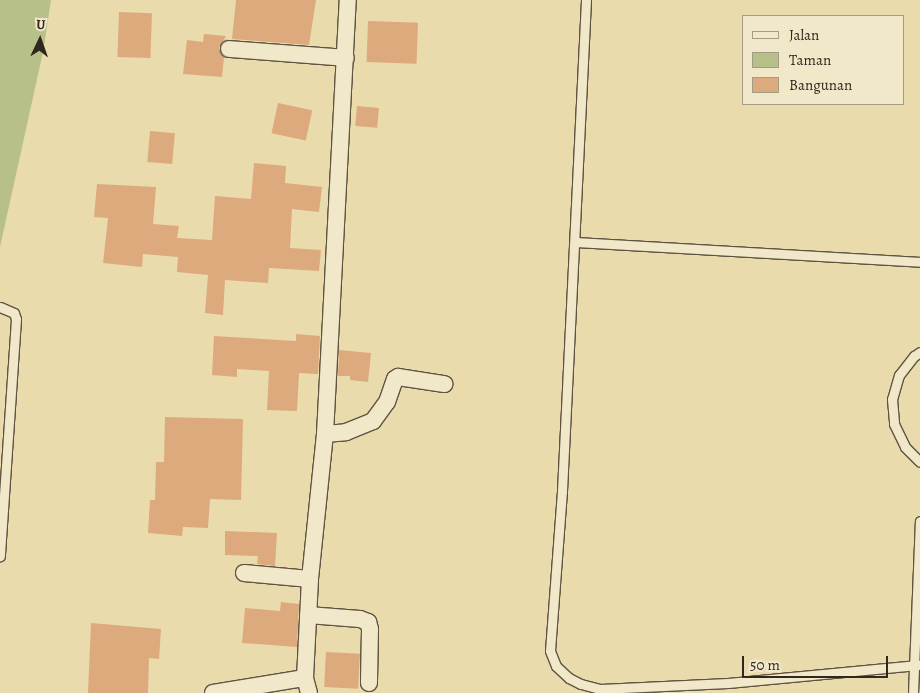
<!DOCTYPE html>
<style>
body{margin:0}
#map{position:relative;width:920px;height:693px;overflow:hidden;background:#eadbad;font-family:Alegreya,serif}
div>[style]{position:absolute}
.green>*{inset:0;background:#b8c089}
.building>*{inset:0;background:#dcaa7d;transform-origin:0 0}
.roads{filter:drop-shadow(1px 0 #5e5441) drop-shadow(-1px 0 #5e5441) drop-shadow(0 1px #5e5441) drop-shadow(0 -1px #5e5441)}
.service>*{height:9px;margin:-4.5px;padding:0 4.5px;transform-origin:4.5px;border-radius:4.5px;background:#f1e8ca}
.minor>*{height:16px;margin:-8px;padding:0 8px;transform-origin:8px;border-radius:8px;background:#f1e8ca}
span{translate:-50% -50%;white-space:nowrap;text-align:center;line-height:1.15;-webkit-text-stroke:5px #f1e8ca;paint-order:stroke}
.legend{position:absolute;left:742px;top:15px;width:162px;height:90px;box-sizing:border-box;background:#f1e8ca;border:1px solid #a49b85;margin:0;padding:6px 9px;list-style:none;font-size:15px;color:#30271d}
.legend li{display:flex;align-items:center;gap:10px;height:25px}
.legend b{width:25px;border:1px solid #a49b85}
.north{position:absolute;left:15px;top:15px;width:50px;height:50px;-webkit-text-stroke:4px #f1e8ca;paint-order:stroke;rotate:3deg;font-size:14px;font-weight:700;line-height:20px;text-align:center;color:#30271d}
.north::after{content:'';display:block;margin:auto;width:18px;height:22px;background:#30271d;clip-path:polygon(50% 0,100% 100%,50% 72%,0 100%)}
.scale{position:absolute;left:742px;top:656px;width:146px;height:22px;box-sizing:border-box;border:2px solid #30271d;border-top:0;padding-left:6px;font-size:15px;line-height:18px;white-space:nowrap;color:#30271d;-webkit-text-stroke:4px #f1e8ca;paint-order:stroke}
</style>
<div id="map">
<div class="green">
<div style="clip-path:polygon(0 0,51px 0,43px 52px,0 247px)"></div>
</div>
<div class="building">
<div style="clip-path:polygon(236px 0,316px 0,309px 45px,232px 39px)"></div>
<div style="left:119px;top:12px;width:33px;height:45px;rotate:2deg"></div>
<div style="left:368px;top:21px;width:50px;height:41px;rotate:2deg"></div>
<div style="clip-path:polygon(204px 34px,226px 36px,219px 48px,224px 57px,222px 77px,183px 74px,187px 40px,203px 42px)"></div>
<div style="left:278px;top:103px;width:35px;height:31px;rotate:12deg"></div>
<div style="left:357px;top:106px;width:22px;height:20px;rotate:5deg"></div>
<div style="left:150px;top:131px;width:25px;height:31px;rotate:5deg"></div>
<div style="clip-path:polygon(254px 163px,286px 166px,285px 183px,322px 187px,319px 212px,292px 209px,290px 248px,321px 250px,319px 271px,269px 268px,268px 283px,225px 280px,223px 315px,205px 313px,208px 275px,177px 272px,178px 257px,143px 254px,142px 267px,103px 263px,108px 218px,94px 217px,97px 184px,156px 187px,153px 224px,179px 226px,177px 238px,212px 240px,215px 196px,251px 199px)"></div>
<div style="clip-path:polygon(296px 334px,320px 336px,318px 374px,299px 373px,297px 411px,267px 410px,269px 371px,237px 369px,237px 377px,212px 375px,214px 336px,296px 341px)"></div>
<div style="clip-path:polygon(339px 350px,371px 353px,368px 382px,350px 380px,350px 376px,338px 376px)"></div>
<div style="clip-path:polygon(165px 417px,243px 419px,241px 500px,210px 499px,208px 528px,183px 527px,182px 536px,148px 533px,150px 500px,155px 500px,156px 462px,164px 462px)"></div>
<div style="clip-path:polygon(225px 531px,277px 533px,275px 566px,257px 564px,258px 556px,225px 555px)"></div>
<div style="clip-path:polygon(281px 602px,299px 604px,297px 647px,242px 643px,245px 608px,280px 611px)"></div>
<div style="clip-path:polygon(91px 623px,161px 629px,159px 659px,149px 658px,148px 693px,88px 693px)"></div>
<div style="left:326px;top:652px;width:34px;height:35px;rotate:3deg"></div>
</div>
<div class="roads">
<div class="service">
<div style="left:586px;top:0;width:492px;rotate:92.8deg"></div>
<div style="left:562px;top:491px;width:160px;rotate:94.3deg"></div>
<div style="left:550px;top:651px;width:16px;rotate:68deg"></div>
<div style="left:556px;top:666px;width:18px;rotate:43deg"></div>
<div style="left:569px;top:678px;width:13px;rotate:27deg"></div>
<div style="left:581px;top:684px;width:20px;rotate:15deg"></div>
<div style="left:600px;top:689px;width:128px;rotate:-2.7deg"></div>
<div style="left:728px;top:683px;width:193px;rotate:-5.4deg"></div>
<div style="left:576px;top:242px;width:345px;rotate:3.3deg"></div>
<div style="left:0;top:307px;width:15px;rotate:23deg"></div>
<div style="left:14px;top:313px;width:6px;rotate:72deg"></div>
<div style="left:16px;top:319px;width:238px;rotate:93.9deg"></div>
<div style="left:920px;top:352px;width:7px;rotate:146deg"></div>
<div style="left:914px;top:356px;width:24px;rotate:128deg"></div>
<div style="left:899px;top:375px;width:25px;rotate:106deg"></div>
<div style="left:892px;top:399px;width:25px;rotate:85deg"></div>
<div style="left:894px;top:424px;width:25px;rotate:64deg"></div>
<div style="left:905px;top:447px;width:21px;rotate:45deg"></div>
<div style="left:913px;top:693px;width:172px;rotate:-87.7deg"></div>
</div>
<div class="minor">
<div style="left:229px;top:49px;width:117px;rotate:4.4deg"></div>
<div style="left:325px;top:434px;width:21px;rotate:-5deg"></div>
<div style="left:346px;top:432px;width:29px;rotate:-22deg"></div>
<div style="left:373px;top:421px;width:24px;rotate:-54deg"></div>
<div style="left:387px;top:402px;width:24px;rotate:-71deg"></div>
<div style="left:395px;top:379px;width:4px;rotate:-34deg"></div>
<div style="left:398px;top:377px;width:47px;rotate:8.7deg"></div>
<div style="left:244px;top:573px;width:66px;rotate:5.2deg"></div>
<div style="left:308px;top:615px;width:52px;rotate:4.4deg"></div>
<div style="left:360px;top:619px;width:9px;rotate:21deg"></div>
<div style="left:368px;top:622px;width:7px;rotate:74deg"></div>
<div style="left:370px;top:629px;width:54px;rotate:91.1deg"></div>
<div style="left:213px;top:693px;width:93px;rotate:-9.3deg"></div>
<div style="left:309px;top:693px;width:16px;rotate:-105deg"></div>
<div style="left:305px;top:678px;width:99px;rotate:-87.1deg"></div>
<div style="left:310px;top:579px;width:146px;rotate:-84.1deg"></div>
<div style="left:325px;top:434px;width:435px;rotate:-87deg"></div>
</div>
</div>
<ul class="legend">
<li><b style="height:6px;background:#f1e8ca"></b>Jalan</li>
<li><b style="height:14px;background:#b8c089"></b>Taman</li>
<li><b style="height:14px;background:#dcaa7d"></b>Bangunan</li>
</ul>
<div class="north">U</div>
<div class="scale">50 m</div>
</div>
